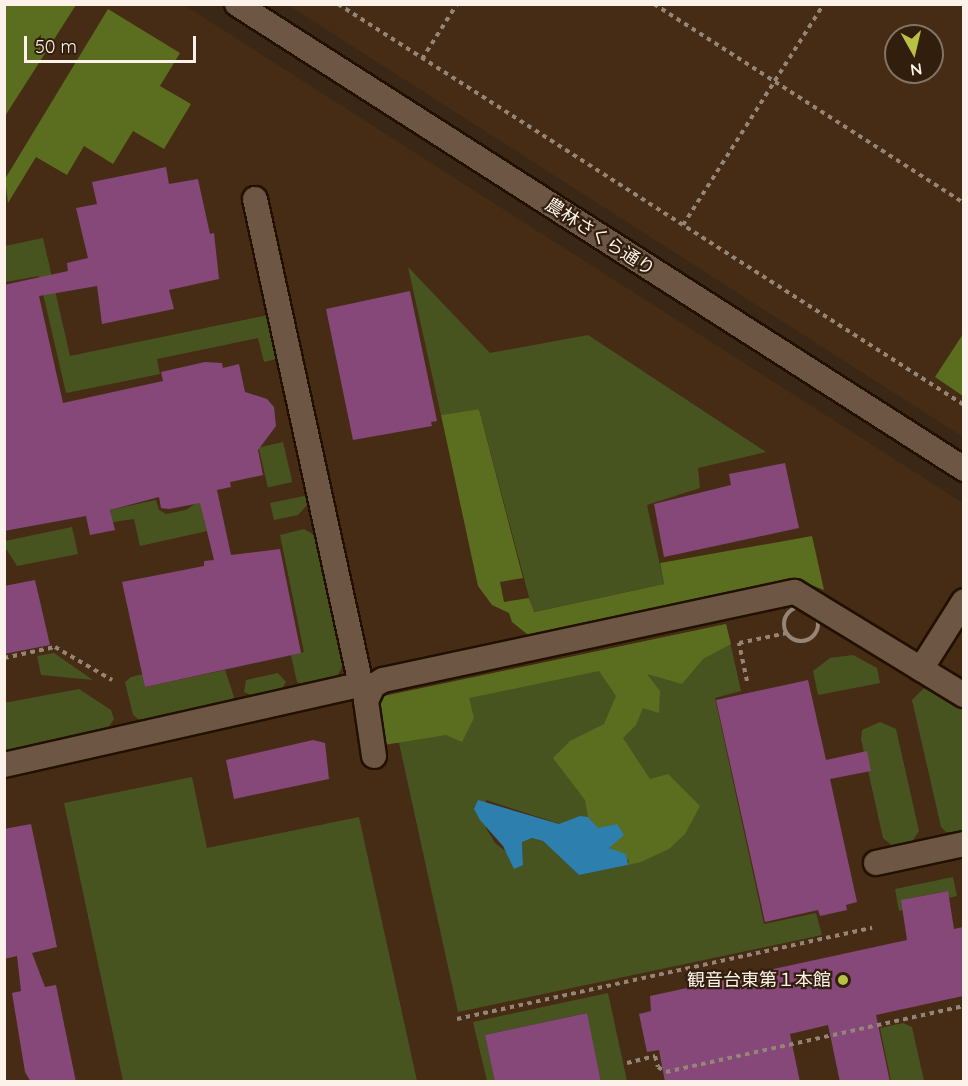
<!DOCTYPE html>
<meta charset="utf-8">
<style>
body{margin:0}
#map{position:relative;width:968px;height:1086px;overflow:hidden;background:#3b2715;font-family:Quicksand,"Noto Sans JP",sans-serif}
div>[style]{position:absolute}
.built>*{inset:0;background:#462c15}
.green>*{inset:0;background:#475420;transform-origin:0 0}
.forest>*{inset:0;background:#5b6d1e}
.water>*{inset:0;background:#2d7fad}
.building>*{inset:0;background:#854879}
.path>*{height:4px;margin-top:-2px;transform-origin:0;background:repeating-linear-gradient(90deg,#948577 0 4.5px,transparent 0 9px)}
.path>.ring{margin:-2px;padding:0;box-sizing:content-box;background:none;border:4px solid #948577;border-radius:50%}
.roads{filter:drop-shadow(2px 0 #221001) drop-shadow(-2px 0 #221001) drop-shadow(0 2px #221001) drop-shadow(0 -2px #221001)}
.minor>*{height:24px;margin:-12px;padding:0 12px;transform-origin:12px;border-radius:12px;background:#6d5744}
.dots>*{width:16px;height:16px;translate:-50% -50%;box-sizing:border-box;border:3px solid #311e0c;border-radius:50%}
span{translate:-50% -50%;white-space:nowrap;text-align:center;line-height:1.15;-webkit-text-stroke:4.5px #311e0c;paint-order:stroke}
.street-label{font-size:18px;color:#fdf2e9}
.poi-label{font-size:18px;color:#fdf2e9}
.right{translate:-100% -50%;text-align:right}
.frame{position:absolute;inset:0;border:6px solid #fdf2e9;pointer-events:none}
.north{position:absolute;left:884px;top:24px;width:60px;height:60px;box-sizing:border-box;background:#311e0c;border:2px solid #837364;border-radius:50%;rotate:172deg;font-size:16px;font-weight:700;line-height:24px;text-align:center;color:#fdf2e9}
.north::after{content:'';display:block;margin:auto;width:21px;height:27px;background:#b9c046;clip-path:polygon(50% 0,100% 100%,50% 72%,0 100%)}
.scale{position:absolute;left:24px;top:36px;width:172px;height:27px;box-sizing:border-box;border:3px solid #fdf2e9;border-top:0;padding-left:8px;font-size:18px;line-height:21px;white-space:nowrap;color:#fdf2e9;-webkit-text-stroke:4px #311e0c;paint-order:stroke}
</style>
<div id="map">
<div class="built">
<div style="clip-path:polygon(5px 5px,184px 5px,963px 503px,963px 1081px,5px 1082px)"></div>
<div style="clip-path:polygon(evenodd,288px 5px,963px 5px,963px 437px,288px 5px,896px 36px,932px 36px,932px 72px,896px 72px,896px 36px)"></div>
</div>
<div class="green">
<div style="clip-path:polygon(43px 238px,70px 356px,273px 314px,281px 358px,264px 362px,258px 338px,157px 359px,160px 374px,66px 393px,39px 276px,5px 282px,5px 246px)"></div>
<div style="clip-path:polygon(408px 267px,490px 353px,588px 335px,766px 452px,698px 468px,700px 488px,647px 505px,664px 584px,533px 612px,479px 409px,441px 415px)"></div>
<div style="left:283px;top:442px;width:41px;height:25px;rotate:77deg"></div>
<div style="clip-path:polygon(216px 489px,204px 520px,207px 531px,140px 546px,134px 519px,113px 522px,110px 510px,156px 500px,159px 510px,166px 514px,186px 510px)"></div>
<div style="clip-path:polygon(309px 495px,310px 502px,298px 515px,274px 520px,270px 503px)"></div>
<div style="clip-path:polygon(72px 527px,78px 554px,17px 566px,5px 547px,5px 541px)"></div>
<div style="clip-path:polygon(304px 529px,316px 536px,345px 662px,335px 680px,305px 686px,297px 682px,291px 655px,304px 652px,280px 535px)"></div>
<div style="clip-path:polygon(evenodd,726px 624px,741px 691px,715px 698px,764px 924px,816px 913px,822px 935px,458px 1012px,399px 743px,384px 696px,726px 624px,486px 800px,560px 824px,588px 817px,628px 865px,579px 875px,543px 841px,532px 838px,522px 842px,523px 865px,495px 843px,486px 828px,486px 800px)"></div>
<div style="clip-path:polygon(54px 653px,93px 680px,41px 675px,37px 656px)"></div>
<div style="clip-path:polygon(853px 655px,877px 668px,880px 683px,818px 695px,813px 671px,830px 658px)"></div>
<div style="clip-path:polygon(225px 670px,234px 697px,232px 702px,141px 721px,133px 715px,125px 682px,131px 677px,143px 674px,145px 687px)"></div>
<div style="clip-path:polygon(278px 673px,286px 682px,279px 693px,255px 697px,244px 692px,246px 680px)"></div>
<div style="clip-path:polygon(924px 688px,963px 709px,963px 832px,946px 832px,941px 827px,912px 700px)"></div>
<div style="clip-path:polygon(79px 689px,111px 710px,114px 719px,106px 731px,5px 754px,4px 703px)"></div>
<div style="clip-path:polygon(880px 722px,896px 729px,919px 831px,909px 846px,895px 848px,883px 838px,861px 739px,862px 730px)"></div>
<div style="clip-path:polygon(192px 777px,207px 848px,359px 817px,417px 1081px,123px 1081px,64px 803px)"></div>
<div style="clip-path:polygon(953px 877px,957px 896px,949px 898px,947px 891px,902px 900px,903px 910px,899px 911px,895px 889px)"></div>
<div style="clip-path:polygon(608px 993px,627px 1081px,601px 1081px,586px 1013px,485px 1035px,495px 1081px,487px 1081px,473px 1022px)"></div>
<div style="clip-path:polygon(903px 1023px,912px 1027px,924px 1081px,891px 1081px,880px 1028px)"></div>
</div>
<div class="forest">
<div style="clip-path:polygon(5px 4px,76px 5px,5px 116px,4px 5px)"></div>
<div style="clip-path:polygon(108px 9px,180px 53px,160px 86px,191px 104px,164px 149px,133px 131px,113px 164px,84px 146px,67px 175px,36px 157px,8px 203px,5px 179px)"></div>
<div style="clip-path:polygon(963px 334px,963px 396px,935px 377px)"></div>
<div style="clip-path:polygon(479px 409px,523px 578px,500px 582px,504px 602px,529px 598px,534px 612px,664px 584px,660px 563px,812px 536px,824px 590px,798px 580px,532px 638px,512px 622px,509px 613px,492px 605px,478px 586px,441px 415px)"></div>
<div style="clip-path:polygon(726px 624px,731px 644px,703px 659px,682px 684px,647px 674px,660px 691px,659px 713px,643px 708px,636px 725px,623px 738px,650px 779px,668px 774px,700px 806px,685px 834px,669px 849px,641px 862px,628px 865px,629px 860px,609px 848px,617px 824px,598px 829px,588px 817px,585px 800px,553px 758px,570px 741px,604px 724px,616px 696px,599px 671px,469px 698px,474px 718px,462px 742px,446px 735px,384px 745px,376px 707px,384px 696px)"></div>
</div>
<div class="water">
<div style="clip-path:polygon(478px 800px,559px 824px,580px 816px,588px 817px,598px 828px,617px 824px,624px 835px,609px 848px,626px 854px,628px 865px,579px 875px,543px 841px,532px 838px,522px 842px,523px 865px,514px 869px,503px 846px,480px 820px,474px 809px)"></div>
</div>
<div class="building">
<div style="clip-path:polygon(166px 167px,169px 184px,198px 179px,210px 234px,214px 233px,219px 279px,169px 290px,174px 309px,102px 324px,97px 286px,39px 296px,63px 403px,163px 381px,161px 372px,205px 362px,222px 363px,223px 368px,239px 364px,245px 392px,267px 399px,274px 407px,276px 426px,258px 450px,263px 475px,230px 482px,231px 487px,217px 490px,231px 555px,280px 549px,301px 653px,145px 687px,122px 582px,204px 566px,204px 561px,214px 560px,200px 503px,169px 509px,161px 508px,159px 497px,110px 510px,115px 530px,90px 535px,86px 516px,4px 531px,4px 285px,68px 271px,67px 263px,88px 258px,76px 208px,97px 204px,92px 182px)"></div>
<div style="clip-path:polygon(410px 291px,437px 421px,431px 422px,432px 426px,353px 440px,326px 309px)"></div>
<div style="clip-path:polygon(785px 463px,799px 528px,664px 557px,654px 504px,731px 485px,729px 474px)"></div>
<div style="clip-path:polygon(35px 580px,50px 645px,4px 654px,4px 586px)"></div>
<div style="clip-path:polygon(808px 680px,826px 760px,867px 751px,871px 771px,830px 779px,857px 902px,846px 905px,847px 910px,820px 916px,818px 910px,765px 922px,716px 700px)"></div>
<div style="clip-path:polygon(313px 740px,325px 743px,329px 779px,234px 799px,226px 760px)"></div>
<div style="clip-path:polygon(31px 824px,57px 947px,32px 953px,45px 987px,56px 985px,76px 1082px,31px 1082px,25px 1072px,12px 993px,21px 991px,17px 956px,4px 959px,4px 829px)"></div>
<div style="clip-path:polygon(948px 891px,954px 929px,963px 927px,963px 996px,876px 1015px,890px 1082px,840px 1082px,828px 1025px,790px 1034px,800px 1082px,665px 1082px,659px 1050px,647px 1052px,639px 1014px,651px 1011px,650px 996px,907px 940px,901px 900px)"></div>
<div style="clip-path:polygon(587px 1013px,601px 1082px,495px 1082px,485px 1035px)"></div>
</div>
<div class="path">
<div style="left:338px;top:4px;width:743px;rotate:32.64deg"></div>
<div style="left:654px;top:4px;width:368px;rotate:32.7deg"></div>
<div style="left:422px;top:59px;width:65px;rotate:-57.5deg"></div>
<div style="left:683px;top:225px;width:262px;rotate:-57.5deg"></div>
<div class="ring" style="left:784px;top:607px;width:30px;height:30px"></div>
<div style="left:4px;top:658px;width:52px;rotate:-12.2deg"></div>
<div style="left:55px;top:647px;width:66px;rotate:30.1deg"></div>
<div style="left:747px;top:681px;width:39px;rotate:-102deg"></div>
<div style="left:739px;top:643px;width:49px;rotate:-11.8deg"></div>
<div style="left:457px;top:1019px;width:425px;rotate:-12.4deg"></div>
<div style="left:627px;top:1063px;width:29px;rotate:-14deg"></div>
<div style="left:655px;top:1056px;width:11px;rotate:75deg"></div>
<div style="left:658px;top:1067px;width:9px;rotate:32deg"></div>
<div style="left:666px;top:1072px;width:305px;rotate:-12.5deg"></div>
</div>
<div class="roads">
<div class="minor">
<div style="left:237px;top:4px;width:863px;rotate:32.6deg"></div>
<div style="left:255px;top:199px;width:497px;rotate:77.7deg"></div>
<div style="left:921px;top:669px;width:80px;rotate:-57.7deg"></div>
<div style="left:374px;top:756px;width:56px;rotate:-98.3deg"></div>
<div style="left:366px;top:701px;width:17px;rotate:-65deg"></div>
<div style="left:373px;top:686px;width:12px;rotate:-31deg"></div>
<div style="left:383px;top:680px;width:421px;rotate:-12.1deg"></div>
<div style="left:795px;top:592px;width:198px;rotate:31.4deg"></div>
<div style="left:4px;top:765px;width:350px;rotate:-12.7deg"></div>
<div style="left:345px;top:688px;width:16px;rotate:-11deg"></div>
<div style="left:361px;top:685px;width:11px;rotate:41deg"></div>
<div style="left:876px;top:863px;width:90px;rotate:-12.2deg"></div>
</div>
</div>
<div class="dots">
<div style="left:843px;top:980px;background:#b9c046"></div>
</div>
<div class="street-label">
<span style="left:600px;top:237px;rotate:33deg">農林さくら通り</span>
</div>
<div class="poi-label">
<span class="right" style="left:831px;top:980px">観音台東第１本館</span>
</div>
<div class="frame"></div>
<div class="north">N</div>
<div class="scale">50 m</div>
</div>
